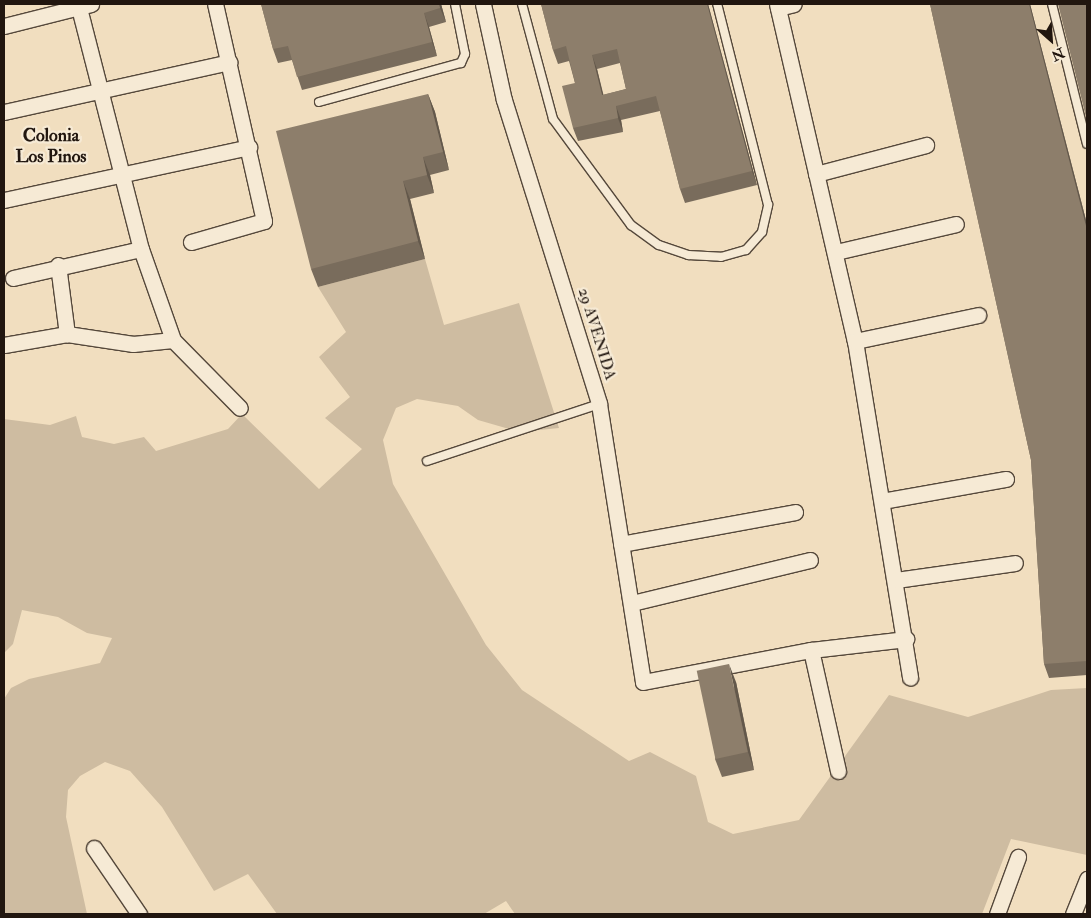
<!DOCTYPE html>
<style>
body{margin:0}
#map{position:relative;width:1091px;height:918px;overflow:hidden;background:#f1debf;font-family:"IM FELL Double Pica",serif}
div>[style]{position:absolute}
.green>*{inset:0;background:#cebca1}
.roads{filter:drop-shadow(1px 0 #55483b) drop-shadow(-1px 0 #55483b) drop-shadow(0 1px #55483b) drop-shadow(0 -1px #55483b)}
.service>*{height:8px;margin:-4px;padding:0 4px;transform-origin:4px;border-radius:4px;background:#f6ead5}
.minor>*{height:15px;margin:-7.5px;padding:0 7.5px;transform-origin:7.5px;border-radius:7.5px;background:#f6ead5}
.wall>*{inset:0;background:#796c5c}
.shaded-wall>*{inset:0;background:#63584b}
.building>*{inset:0;background:#8d7e6b;transform-origin:0 0}
span{translate:-50% -50%;white-space:nowrap;text-align:center;line-height:1.15;-webkit-text-stroke:4.5px #f6ead5;paint-order:stroke}
.street-label{font-size:16px;color:#21160f}
.neighbourhood-label{font-size:18px;color:#21160f;font-weight:700}
.frame{position:absolute;inset:0;border:5px solid #21160f;pointer-events:none}
.north{position:absolute;left:1026px;top:15px;width:50px;height:50px;-webkit-text-stroke:4px #f6ead5;paint-order:stroke;rotate:154deg;font-size:14px;font-weight:700;line-height:20px;text-align:center;color:#21160f}
.north::after{content:'';display:block;margin:auto;width:18px;height:22px;background:#21160f;clip-path:polygon(50% 0,100% 100%,50% 72%,0 100%)}
</style>
<div id="map">
<div class="green">
<div style="clip-path:polygon(425px 259px,444px 325px,519px 303px,559px 428px,519px 432px,478px 420px,458px 406px,417px 399px,396px 408px,383px 440px,393px 484px,486px 645px,522px 690px,629px 761px,650px 752px,696px 776px,708px 822px,733px 834px,799px 820px,889px 695px,968px 717px,1051px 690px,1087px 688px,1087px 855px,1011px 839px,982px 914px,515px 914px,506px 901px,484px 914px,277px 914px,248px 874px,214px 891px,162px 807px,130px 771px,105px 762px,80px 776px,68px 790px,66px 817px,87px 914px,4px 914px,4px 699px,11px 688px,29px 679px,100px 663px,112px 638px,87px 633px,58px 617px,22px 610px,13px 644px,4px 653px,4px 419px,50px 425px,76px 416px,82px 437px,114px 444px,144px 437px,156px 451px,228px 429px,242px 414px,319px 489px,362px 449px,325px 418px,350px 397px,319px 357px,346px 332px,318px 287px)"></div>
</div>
<div class="roads">
<div class="service">
<div style="left:522px;top:4px;width:119px;rotate:74.9deg"></div>
<div style="left:553px;top:119px;width:132px;rotate:53.7deg"></div>
<div style="left:631px;top:225px;width:34px;rotate:36deg"></div>
<div style="left:659px;top:245px;width:31px;rotate:19deg"></div>
<div style="left:688px;top:255px;width:33px;rotate:3deg"></div>
<div style="left:721px;top:257px;width:26px;rotate:-16deg"></div>
<div style="left:746px;top:250px;width:24px;rotate:-48deg"></div>
<div style="left:762px;top:232px;width:28px;rotate:-77deg"></div>
<div style="left:768px;top:205px;width:207px;rotate:-104.2deg"></div>
<div style="left:1052px;top:4px;width:144px;rotate:76deg"></div>
<div style="left:319px;top:102px;width:147px;rotate:-15.4deg"></div>
<div style="left:461px;top:63px;width:10px;rotate:-66deg"></div>
<div style="left:465px;top:54px;width:51px;rotate:-101.3deg"></div>
<div style="left:427px;top:461px;width:181px;rotate:-18.3deg"></div>
</div>
<div class="minor">
<div style="left:78px;top:4px;width:253px;rotate:75.6deg"></div>
<div style="left:141px;top:249px;width:96px;rotate:70.6deg"></div>
<div style="left:173px;top:340px;width:95px;rotate:45.4deg"></div>
<div style="left:483px;top:4px;width:98px;rotate:77.7deg"></div>
<div style="left:504px;top:100px;width:318px;rotate:72.6deg"></div>
<div style="left:599px;top:404px;width:281px;rotate:81deg"></div>
<div style="left:643px;top:682px;width:171px;rotate:-10.8deg"></div>
<div style="left:811px;top:650px;width:96px;rotate:-6.6deg"></div>
<div style="left:777px;top:4px;width:346px;rotate:77deg"></div>
<div style="left:855px;top:341px;width:341px;rotate:80.7deg"></div>
<div style="left:778px;top:8px;width:16px;rotate:-14deg"></div>
<div style="left:4px;top:26px;width:90px;rotate:-14.2deg"></div>
<div style="left:4px;top:112px;width:231px;rotate:-12.5deg"></div>
<div style="left:816px;top:174px;width:114px;rotate:-14.8deg"></div>
<div style="left:4px;top:200px;width:251px;rotate:-12.2deg"></div>
<div style="left:191px;top:242px;width:76px;rotate:-16deg"></div>
<div style="left:264px;top:221px;width:222px;rotate:-102.7deg"></div>
<div style="left:836px;top:252px;width:123px;rotate:-13.1deg"></div>
<div style="left:58px;top:265px;width:70px;rotate:82.6deg"></div>
<div style="left:13px;top:278px;width:131px;rotate:-12.8deg"></div>
<div style="left:855px;top:341px;width:126px;rotate:-11.9deg"></div>
<div style="left:4px;top:345px;width:64px;rotate:-9.9deg"></div>
<div style="left:67px;top:334px;width:67px;rotate:8.6deg"></div>
<div style="left:133px;top:344px;width:40px;rotate:-5.7deg"></div>
<div style="left:882px;top:501px;width:126px;rotate:-10.1deg"></div>
<div style="left:621px;top:544px;width:177px;rotate:-10.4deg"></div>
<div style="left:896px;top:580px;width:120px;rotate:-8.1deg"></div>
<div style="left:632px;top:603px;width:183px;rotate:-13.6deg"></div>
<div style="left:811px;top:650px;width:124px;rotate:77.4deg"></div>
<div style="left:94px;top:848px;width:80px;rotate:55.7deg"></div>
<div style="left:997px;top:914px;width:61px;rotate:-69.8deg"></div>
<div style="left:1073px;top:914px;width:38px;rotate:-68deg"></div>
</div>
</div>
<div class="wall">
<div style="clip-path:polygon(261px 4px,441px 4px,446px 22px,429px 27px,437px 56px,302px 90px,292px 60px,278px 63px,273px 49px)"></div>
<div style="clip-path:polygon(evenodd,541px 4px,708px 4px,757px 185px,685px 203px,680px 189px,660px 111px,621px 120px,623px 132px,578px 141px,573px 128px,575px 83px,569px 61px,558px 64px,553px 50px,541px 4px,620px 63px,626px 89px,603px 95px,597px 69px,620px 63px)"></div>
<div style="clip-path:polygon(930px 4px,1030px 4px,1087px 224px,1087px 675px,1049px 678px,1044px 664px,1031px 460px)"></div>
<div style="clip-path:polygon(428px 94px,435px 112px,449px 170px,430px 175px,434px 193px,410px 199px,425px 259px,318px 287px,311px 269px)"></div>
<div style="clip-path:polygon(736px 682px,754px 770px,722px 777px,715px 759px)"></div>
</div>
<div class="shaded-wall">
<div style="clip-path:polygon(439px 4px,441px 4px,446px 22px,440px 8px)"></div>
<div style="clip-path:polygon(707px 4px,708px 4px,757px 185px,752px 171px)"></div>
<div style="clip-path:polygon(1029px 4px,1030px 4px,1087px 224px,1087px 230px)"></div>
<div style="clip-path:polygon(424px 13px,429px 27px,437px 56px,432px 42px)"></div>
<div style="clip-path:polygon(592px 55px,597px 69px,607px 109px,602px 95px)"></div>
<div style="clip-path:polygon(428px 94px,435px 112px,449px 170px,443px 152px)"></div>
<div style="clip-path:polygon(616px 106px,621px 120px,623px 132px,618px 118px)"></div>
<div style="clip-path:polygon(423px 157px,430px 175px,434px 193px,427px 175px)"></div>
<div style="clip-path:polygon(403px 181px,410px 199px,425px 259px,418px 241px)"></div>
<div style="clip-path:polygon(729px 664px,736px 682px,754px 770px,748px 752px)"></div>
</div>
<div class="building">
<div style="clip-path:polygon(261px 4px,439px 4px,440px 8px,424px 13px,432px 42px,297px 77px,288px 46px,273px 49px)"></div>
<div style="clip-path:polygon(evenodd,541px 4px,707px 4px,752px 171px,680px 189px,656px 96px,616px 106px,618px 118px,573px 128px,562px 86px,575px 83px,566px 46px,553px 50px,541px 4px,617px 49px,626px 89px,602px 95px,592px 55px,617px 49px)"></div>
<div style="clip-path:polygon(930px 4px,1029px 4px,1087px 230px,1087px 661px,1044px 664px,1031px 460px)"></div>
<div style="clip-path:polygon(1058px 4px,1087px 4px,1087px 121px)"></div>
<div style="clip-path:polygon(428px 94px,443px 152px,423px 157px,427px 175px,403px 181px,418px 241px,311px 269px,276px 131px)"></div>
<div style="left:729px;top:664px;width:90px;height:33px;rotate:78deg"></div>
</div>
<div class="street-label">
<span style="left:597px;top:334px;rotate:73deg">29 AVENIDA</span>
</div>
<div class="neighbourhood-label">
<span style="left:51px;top:147px">Colonia<br>Los Pinos</span>
</div>
<div class="frame"></div>
<div class="north">N</div>
</div>
